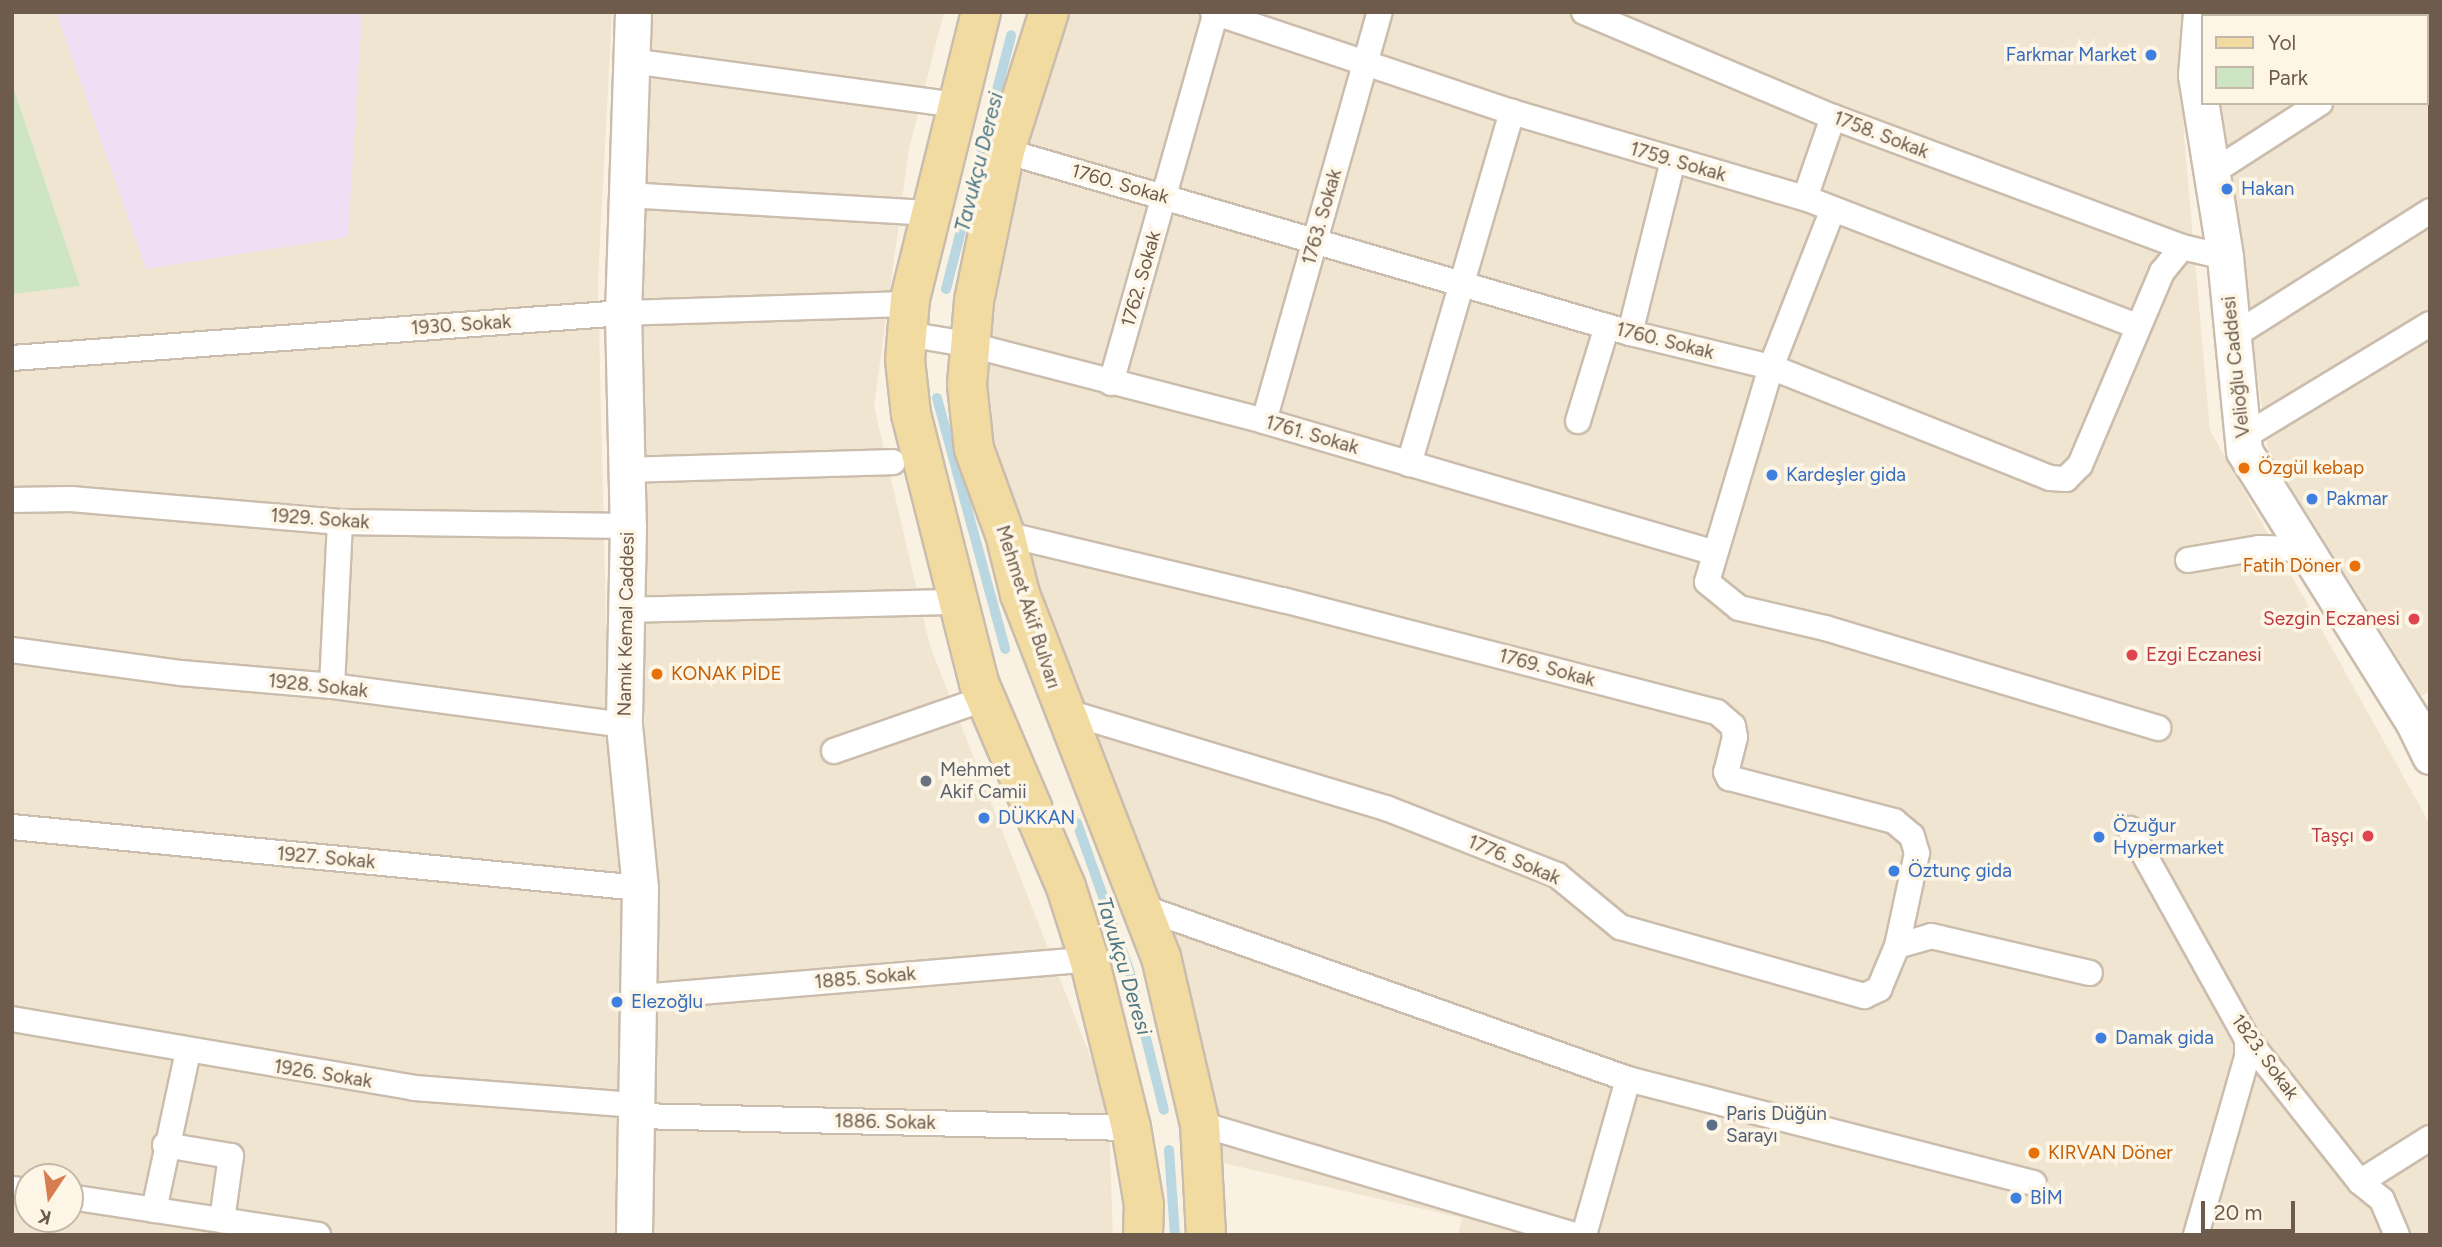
<!DOCTYPE html>
<meta charset="utf-8">
<style>
body{margin:0}
#map{position:relative;width:2442px;height:1247px;overflow:hidden;background:#f9f2e2;font-family:Figtree,sans-serif}
div>[style]{position:absolute}
.residential>*{inset:0;background:#f0e5d1}
.education>*{inset:0;background:#efdff5}
.green>*{inset:0;background:#cde5c2}
.stream>*{height:10px;margin:-5px;padding:0 5px;transform-origin:5px;border-radius:5px;background:#b9d7e0}
.roads{filter:drop-shadow(2px 0 #cbbdad) drop-shadow(-2px 0 #cbbdad) drop-shadow(0 2px #cbbdad) drop-shadow(0 -2px #cbbdad)}
.street>*{height:24px;margin:-12px;padding:0 12px;transform-origin:12px;border-radius:12px;background:#fff}
.secondary>*{height:35px;margin:-17.5px;padding:0 17.5px;transform-origin:17.5px;border-radius:17.5px;background:#fff}
.primary>*{height:38px;margin:-19px;padding:0 19px;transform-origin:19px;border-radius:19px;background:#f2dba0}
.dots>*{width:19px;height:19px;translate:-50% -50%;box-sizing:border-box;border:4px solid #fdf6e7;border-radius:50%}
span{translate:-50% -50%;white-space:nowrap;text-align:center;line-height:1.15;-webkit-text-stroke:7px #fdf6e7;paint-order:stroke}
.shop-label{font-size:19px;color:#366cbe}
.right{translate:-100% -50%;text-align:right}
.left{translate:0 -50%;text-align:left}
.street-label{font-size:19px;color:#6e5b4b}
.food-label{font-size:19px;color:#c56008}
.health-label{font-size:19px;color:#be3a42}
.worship-label{font-size:19px;color:#5b616d}
.service-label{font-size:19px;color:#4e5e75}
.water-label{font-size:21px;color:#4b7786;font-style:italic}
.frame{position:absolute;inset:0;border:14px solid #6e5b4b;pointer-events:none}
.legend{position:absolute;left:2201px;top:14px;width:228px;height:91px;box-sizing:border-box;background:#fdf6e7;border:2px solid #c4b8a9;margin:0;padding:9px 12px;list-style:none;font-size:21px;color:#6e5b4b}
.legend li{display:flex;align-items:center;gap:14px;height:35px}
.legend b{width:35px;border:2px solid #c4b8a9}
.north{position:absolute;left:14px;top:1163px;width:70px;height:70px;box-sizing:border-box;background:#fdf6e7;border:2px solid #c4b8a9;border-radius:50%;rotate:193deg;font-size:19px;font-weight:700;line-height:28px;text-align:center;color:#6e5b4b}
.north::after{content:'';display:block;margin:auto;width:24px;height:32px;background:#d87d52;clip-path:polygon(50% 0,100% 100%,50% 72%,0 100%)}
.scale{position:absolute;left:2201px;top:1201px;width:94px;height:32px;box-sizing:border-box;border:4px solid #6e5b4b;border-top:0;padding-left:9px;font-size:21px;line-height:24px;white-space:nowrap;color:#6e5b4b;-webkit-text-stroke:5px #fdf6e7;paint-order:stroke}
</style>
<div id="map">
<div class="residential">
<div style="clip-path:polygon(evenodd,12px 12px,612px 12px,598px 281px,606px 622px,627px 924px,620px 1235px,12px 1235px,12px 12px,28px 1177px,70px 1177px,70px 1219px,28px 1219px,28px 1177px)"></div>
<div style="clip-path:polygon(645px 12px,944px 12px,909px 149px,874px 406px,930px 646px,1108px 1102px,1113px 1235px,644px 1235px,657px 976px,638px 585px,634px 124px)"></div>
<div style="clip-path:polygon(1057px 12px,2190px 12px,2184px 137px,2210px 430px,2430px 824px,2430px 1235px,1458px 1235px,1462px 1218px,1215px 1161px,975px 436px,984px 276px)"></div>
<div style="clip-path:polygon(2220px 12px,2430px 12px,2430px 690px,2422px 696px,2268px 450px,2218px 103px,2426px 103px,2426px 16px,2220px 16px)"></div>
</div>
<div class="education">
<div style="clip-path:polygon(56px 12px,362px 12px,348px 237px,146px 269px)"></div>
</div>
<div class="green">
<div style="clip-path:polygon(12px 84px,80px 286px,12px 294px)"></div>
</div>
<div class="stream">
<div style="left:946px;top:289px;width:262px;rotate:-75.6deg"></div>
<div style="left:937px;top:398px;width:260px;rotate:74.8deg"></div>
<div style="left:1077px;top:823px;width:156px;rotate:70.5deg"></div>
<div style="left:1129px;top:970px;width:144px;rotate:76deg"></div>
<div style="left:1169px;top:1150px;width:85px;rotate:86deg"></div>
</div>
<div class="roads">
<div class="street">
<div style="left:1213px;top:12px;width:315px;rotate:18.5deg"></div>
<div style="left:1512px;top:112px;width:305px;rotate:16.4deg"></div>
<div style="left:1805px;top:198px;width:356px;rotate:21.1deg"></div>
<div style="left:1584px;top:12px;width:270px;rotate:22.9deg"></div>
<div style="left:1833px;top:117px;width:372px;rotate:20.4deg"></div>
<div style="left:2182px;top:247px;width:44px;rotate:13.1deg"></div>
<div style="left:2289px;top:16px;width:7px;rotate:-34deg"></div>
<div style="left:2426px;top:35px;width:4px;rotate:-27deg"></div>
<div style="left:631px;top:61px;width:329px;rotate:7.7deg"></div>
<div style="left:1005px;top:151px;width:651px;rotate:16.24deg"></div>
<div style="left:1630px;top:333px;width:145px;rotate:13.6deg"></div>
<div style="left:1771px;top:367px;width:300px;rotate:21.7deg"></div>
<div style="left:2050px;top:478px;width:16px;rotate:4deg"></div>
<div style="left:2066px;top:479px;width:20px;rotate:-45deg"></div>
<div style="left:2080px;top:465px;width:210px;rotate:-67deg"></div>
<div style="left:2162px;top:272px;width:32px;rotate:-51deg"></div>
<div style="left:2210px;top:174px;width:131px;rotate:-32.8deg"></div>
<div style="left:626px;top:195px;width:306px;rotate:3.4deg"></div>
<div style="left:1805px;top:198px;width:86px;rotate:-70.9deg"></div>
<div style="left:1833px;top:209px;width:170px;rotate:111.4deg"></div>
<div style="left:1771px;top:367px;width:224px;rotate:106.6deg"></div>
<div style="left:1707px;top:582px;width:41px;rotate:39.1deg"></div>
<div style="left:1739px;top:608px;width:88px;rotate:13.1deg"></div>
<div style="left:1825px;top:628px;width:348px;rotate:16.7deg"></div>
<div style="left:1630px;top:333px;width:177px;rotate:-76deg"></div>
<div style="left:907px;top:334px;width:61px;rotate:9.5deg"></div>
<div style="left:967px;top:344px;width:307px;rotate:14.5deg"></div>
<div style="left:1264px;top:421px;width:468px;rotate:16.3deg"></div>
<div style="left:2230px;top:338px;width:237px;rotate:-32.4deg"></div>
<div style="left:12px;top:358px;width:613px;rotate:-4.21deg"></div>
<div style="left:623px;top:313px;width:287px;rotate:-1.8deg"></div>
<div style="left:1111px;top:383px;width:385px;rotate:-74.2deg"></div>
<div style="left:1264px;top:421px;width:425px;rotate:-74.2deg"></div>
<div style="left:1578px;top:421px;width:99px;rotate:-73deg"></div>
<div style="left:2245px;top:436px;width:216px;rotate:-31.2deg"></div>
<div style="left:1409px;top:464px;width:367px;rotate:-73.7deg"></div>
<div style="left:627px;top:470px;width:266px;rotate:-1.7deg"></div>
<div style="left:12px;top:500px;width:59px;rotate:-1deg"></div>
<div style="left:71px;top:499px;width:270px;rotate:4.9deg"></div>
<div style="left:340px;top:522px;width:288px;rotate:0.8deg"></div>
<div style="left:1005px;top:534px;width:286px;rotate:13.4deg"></div>
<div style="left:1283px;top:600px;width:448px;rotate:14.5deg"></div>
<div style="left:1717px;top:712px;width:21px;rotate:41deg"></div>
<div style="left:1733px;top:726px;width:11px;rotate:80deg"></div>
<div style="left:1735px;top:737px;width:36px;rotate:104deg"></div>
<div style="left:1726px;top:772px;width:7px;rotate:63deg"></div>
<div style="left:1729px;top:778px;width:171px;rotate:14.6deg"></div>
<div style="left:1894px;top:821px;width:23px;rotate:40deg"></div>
<div style="left:1912px;top:836px;width:18px;rotate:74deg"></div>
<div style="left:1917px;top:853px;width:95px;rotate:102.1deg"></div>
<div style="left:2188px;top:560px;width:72px;rotate:-9.6deg"></div>
<div style="left:2259px;top:548px;width:45px;rotate:1.3deg"></div>
<div style="left:625px;top:610px;width:333px;rotate:-1.4deg"></div>
<div style="left:12px;top:650px;width:171px;rotate:7.8deg"></div>
<div style="left:181px;top:673px;width:152px;rotate:4.9deg"></div>
<div style="left:332px;top:686px;width:295px;rotate:7.6deg"></div>
<div style="left:332px;top:686px;width:164px;rotate:-87.2deg"></div>
<div style="left:1064px;top:711px;width:336px;rotate:16.8deg"></div>
<div style="left:1386px;top:808px;width:184px;rotate:21.4deg"></div>
<div style="left:1557px;top:875px;width:82px;rotate:39.5deg"></div>
<div style="left:1620px;top:927px;width:254px;rotate:15.8deg"></div>
<div style="left:1864px;top:996px;width:17px;rotate:-25deg"></div>
<div style="left:1879px;top:989px;width:47px;rotate:-67.3deg"></div>
<div style="left:1897px;top:946px;width:35px;rotate:-16deg"></div>
<div style="left:1931px;top:936px;width:163px;rotate:13.1deg"></div>
<div style="left:834px;top:751px;width:161px;rotate:-19.2deg"></div>
<div style="left:12px;top:827px;width:631px;rotate:5.55deg"></div>
<div style="left:2130px;top:829px;width:240px;rotate:60.9deg"></div>
<div style="left:2247px;top:1039px;width:182px;rotate:51.7deg"></div>
<div style="left:2360px;top:1182px;width:28px;rotate:39deg"></div>
<div style="left:2382px;top:1200px;width:38px;rotate:67deg"></div>
<div style="left:1142px;top:907px;width:516px;rotate:19.49deg"></div>
<div style="left:1628px;top:1079px;width:419px;rotate:14.4deg"></div>
<div style="left:641px;top:997px;width:450px;rotate:-4.8deg"></div>
<div style="left:12px;top:1019px;width:408px;rotate:9.7deg"></div>
<div style="left:414px;top:1088px;width:224px;rotate:4.4deg"></div>
<div style="left:638px;top:1116px;width:493px;rotate:1.4deg"></div>
<div style="left:1200px;top:1124px;width:391px;rotate:16.5deg"></div>
<div style="left:165px;top:1145px;width:67px;rotate:9.5deg"></div>
<div style="left:231px;top:1156px;width:65px;rotate:98deg"></div>
<div style="left:2360px;top:1182px;width:83px;rotate:-32.2deg"></div>
<div style="left:12px;top:1189px;width:16px;rotate:7deg"></div>
<div style="left:70px;top:1197px;width:251px;rotate:8.7deg"></div>
<div style="left:154px;top:1210px;width:162px;rotate:-77.9deg"></div>
<div style="left:1584px;top:1235px;width:162px;rotate:-74.2deg"></div>
<div style="left:2196px;top:1235px;width:185px;rotate:-74deg"></div>
<div style="left:2247px;top:1057px;width:18px;rotate:-90deg"></div>
</div>
<div class="secondary">
<div style="left:633px;top:12px;width:301px;rotate:91.9deg"></div>
<div style="left:623px;top:313px;width:213px;rotate:88.7deg"></div>
<div style="left:628px;top:526px;width:199px;rotate:91.2deg"></div>
<div style="left:624px;top:725px;width:164px;rotate:84.4deg"></div>
<div style="left:640px;top:888px;width:347px;rotate:91deg"></div>
<div style="left:2201px;top:12px;width:63px;rotate:94.5deg"></div>
<div style="left:2196px;top:75px;width:184px;rotate:80.9deg"></div>
<div style="left:2225px;top:257px;width:195px;rotate:84.4deg"></div>
<div style="left:2244px;top:451px;width:319px;rotate:58deg"></div>
<div style="left:2413px;top:721px;width:39px;rotate:64deg"></div>
</div>
<div class="primary">
<div style="left:981px;top:12px;width:296px;rotate:103.9deg"></div>
<div style="left:910px;top:299px;width:61px;rotate:94.7deg"></div>
<div style="left:905px;top:360px;width:54px;rotate:83.7deg"></div>
<div style="left:911px;top:414px;width:277px;rotate:75.8deg"></div>
<div style="left:979px;top:683px;width:222px;rotate:66.9deg"></div>
<div style="left:1066px;top:887px;width:76px;rotate:72.3deg"></div>
<div style="left:1089px;top:959px;width:174px;rotate:76deg"></div>
<div style="left:1131px;top:1128px;width:78px;rotate:80.4deg"></div>
<div style="left:1144px;top:1205px;width:30px;rotate:92deg"></div>
<div style="left:1049px;top:12px;width:146px;rotate:107.6deg"></div>
<div style="left:1005px;top:151px;width:153px;rotate:101.7deg"></div>
<div style="left:974px;top:301px;width:84px;rotate:94.8deg"></div>
<div style="left:967px;top:385px;width:64px;rotate:83.8deg"></div>
<div style="left:974px;top:449px;width:90px;rotate:70deg"></div>
<div style="left:1005px;top:534px;width:62px;rotate:76deg"></div>
<div style="left:1020px;top:594px;width:389px;rotate:68.8deg"></div>
<div style="left:1161px;top:957px;width:171px;rotate:76.9deg"></div>
<div style="left:1200px;top:1124px;width:111px;rotate:86.9deg"></div>
</div>
</div>
<div class="dots">
<div style="left:2151px;top:55px;background:#3f7fe0"></div>
<div style="left:2227px;top:189px;background:#3f7fe0"></div>
<div style="left:2244px;top:468px;background:#e8710a"></div>
<div style="left:1772px;top:475px;background:#3f7fe0"></div>
<div style="left:2312px;top:499px;background:#3f7fe0"></div>
<div style="left:2355px;top:566px;background:#e8710a"></div>
<div style="left:2414px;top:619px;background:#e0444e"></div>
<div style="left:2132px;top:655px;background:#e0444e"></div>
<div style="left:657px;top:674px;background:#e8710a"></div>
<div style="left:926px;top:781px;background:#6b7280"></div>
<div style="left:984px;top:818px;background:#3f7fe0"></div>
<div style="left:2368px;top:836px;background:#e0444e"></div>
<div style="left:2099px;top:837px;background:#3f7fe0"></div>
<div style="left:1894px;top:871px;background:#3f7fe0"></div>
<div style="left:617px;top:1002px;background:#3f7fe0"></div>
<div style="left:2101px;top:1038px;background:#3f7fe0"></div>
<div style="left:1712px;top:1125px;background:#5c6f8a"></div>
<div style="left:2034px;top:1153px;background:#e8710a"></div>
<div style="left:2016px;top:1198px;background:#3f7fe0"></div>
</div>
<div class="shop-label">
<span class="right" style="left:2137px;top:55px">Farkmar Market</span>
<span class="left" style="left:2241px;top:189px">Hakan</span>
<span class="left" style="left:1786px;top:475px">Kardeşler gida</span>
<span class="left" style="left:2326px;top:499px">Pakmar</span>
<span class="left" style="left:998px;top:818px">DÜKKAN</span>
<span class="left" style="left:2113px;top:837px">Özuğur<br>Hypermarket</span>
<span class="left" style="left:1908px;top:871px">Öztunç gida</span>
<span class="left" style="left:631px;top:1002px">Elezoğlu</span>
<span class="left" style="left:2115px;top:1038px">Damak gida</span>
<span class="left" style="left:2030px;top:1198px">BİM</span>
</div>
<div class="street-label">
<span style="left:1881px;top:135px;rotate:21deg">1758. Sokak</span>
<span style="left:1678px;top:162px;rotate:16deg">1759. Sokak</span>
<span style="left:1120px;top:184px;rotate:16deg">1760. Sokak</span>
<span style="left:1322px;top:217px;rotate:-74deg">1763. Sokak</span>
<span style="left:1141px;top:279px;rotate:-74deg">1762. Sokak</span>
<span style="left:461px;top:325px;rotate:-4deg">1930. Sokak</span>
<span style="left:1665px;top:341px;rotate:14deg">1760. Sokak</span>
<span style="left:2236px;top:367px;rotate:-96deg">Velioğlu Caddesi</span>
<span style="left:1312px;top:435px;rotate:16deg">1761. Sokak</span>
<span style="left:320px;top:519px;rotate:4deg">1929. Sokak</span>
<span style="left:1028px;top:607px;rotate:72deg">Mehmet Akif Bulvarı</span>
<span style="left:626px;top:624px;rotate:-89deg">Namık Kemal Caddesi</span>
<span style="left:1547px;top:668px;rotate:15deg">1769. Sokak</span>
<span style="left:318px;top:686px;rotate:6deg">1928. Sokak</span>
<span style="left:326px;top:858px;rotate:5deg">1927. Sokak</span>
<span style="left:1514px;top:860px;rotate:23deg">1776. Sokak</span>
<span style="left:865px;top:978px;rotate:-5deg">1885. Sokak</span>
<span style="left:2265px;top:1057px;rotate:54deg">1823. Sokak</span>
<span style="left:323px;top:1074px;rotate:9deg">1926. Sokak</span>
<span style="left:885px;top:1122px;rotate:1deg">1886. Sokak</span>
</div>
<div class="food-label">
<span class="left" style="left:2258px;top:468px">Özgül kebap</span>
<span class="right" style="left:2341px;top:566px">Fatih Döner</span>
<span class="left" style="left:671px;top:674px">KONAK PİDE</span>
<span class="left" style="left:2048px;top:1153px">KIRVAN Döner</span>
</div>
<div class="health-label">
<span class="right" style="left:2400px;top:619px">Sezgin Eczanesi</span>
<span class="left" style="left:2146px;top:655px">Ezgi Eczanesi</span>
<span class="right" style="left:2354px;top:836px">Taşçı</span>
</div>
<div class="worship-label">
<span class="left" style="left:940px;top:781px">Mehmet<br>Akif Camii</span>
</div>
<div class="service-label">
<span class="left" style="left:1726px;top:1125px">Paris Düğün<br>Sarayı</span>
</div>
<div class="water-label">
<span style="left:979px;top:162px;rotate:-76deg">Tavukçu Deresi</span>
<span style="left:1124px;top:966px;rotate:73deg">Tavukçu Deresi</span>
</div>
<div class="frame"></div>
<ul class="legend">
<li><b style="height:9px;background:#f2dba0"></b>Yol</li>
<li><b style="height:19px;background:#cde5c2"></b>Park</li>
</ul>
<div class="north">K</div>
<div class="scale">20 m</div>
</div>
